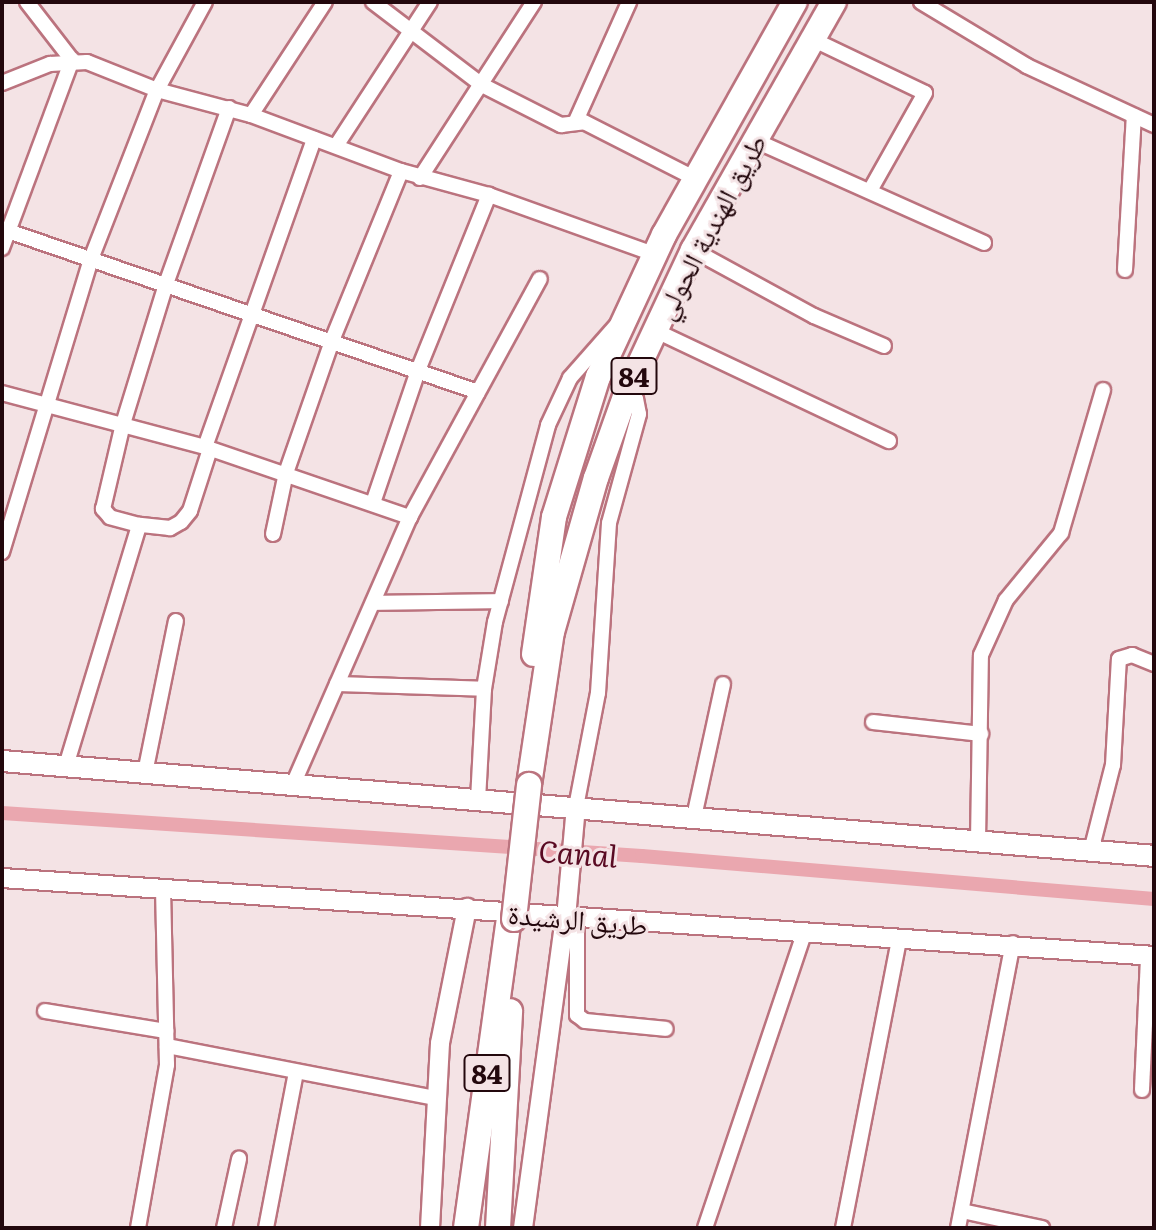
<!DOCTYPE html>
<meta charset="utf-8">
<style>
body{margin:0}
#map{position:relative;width:1156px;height:1230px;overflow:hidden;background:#f4e3e5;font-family:Literata,"Noto Naskh Arabic",serif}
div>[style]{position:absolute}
.canal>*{height:14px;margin:-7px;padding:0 7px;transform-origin:7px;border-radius:7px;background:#eaa7af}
.roads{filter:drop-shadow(2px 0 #bb737e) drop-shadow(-2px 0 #bb737e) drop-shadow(0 2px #bb737e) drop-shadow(0 -2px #bb737e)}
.minor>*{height:14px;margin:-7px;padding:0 7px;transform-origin:7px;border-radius:7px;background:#fff}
.tertiary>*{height:18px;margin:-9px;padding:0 9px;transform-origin:9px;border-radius:9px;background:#fff}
.secondary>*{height:20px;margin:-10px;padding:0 10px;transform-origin:10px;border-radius:10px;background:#fff}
.trunk>*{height:24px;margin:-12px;padding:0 12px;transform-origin:12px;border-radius:12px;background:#fff}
.bridges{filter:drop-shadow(2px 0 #bb737e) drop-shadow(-2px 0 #bb737e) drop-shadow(0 2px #bb737e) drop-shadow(0 -2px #bb737e)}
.trunk-bridge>*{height:24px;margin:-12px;padding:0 12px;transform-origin:12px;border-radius:12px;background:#fff}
span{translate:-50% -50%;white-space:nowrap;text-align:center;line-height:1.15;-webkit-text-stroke:6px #f4e3e5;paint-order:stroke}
.shield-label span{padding:2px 6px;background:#f4e3e5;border:2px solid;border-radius:6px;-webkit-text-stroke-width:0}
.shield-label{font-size:26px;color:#23080d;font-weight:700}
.street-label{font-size:28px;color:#23080d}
.water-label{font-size:30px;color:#5a0b23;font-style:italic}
.frame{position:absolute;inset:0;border:4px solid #23080d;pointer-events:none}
</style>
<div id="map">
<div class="canal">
<div style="left:2px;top:813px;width:641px;rotate:3.84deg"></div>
<div style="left:642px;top:856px;width:514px;rotate:4.8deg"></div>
</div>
<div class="roads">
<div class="minor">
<div style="left:27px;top:2px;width:73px;rotate:52.2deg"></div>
<div style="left:373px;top:2px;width:137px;rotate:37.3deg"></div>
<div style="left:482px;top:85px;width:89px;rotate:26.9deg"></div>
<div style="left:561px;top:125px;width:23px;rotate:-7deg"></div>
<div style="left:584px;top:122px;width:123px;rotate:27deg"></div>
<div style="left:921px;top:2px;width:124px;rotate:31.1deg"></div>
<div style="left:1027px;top:66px;width:140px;rotate:24.9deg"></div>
<div style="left:812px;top:39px;width:125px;rotate:25.5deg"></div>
<div style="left:925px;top:93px;width:110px;rotate:119.4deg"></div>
<div style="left:2px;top:83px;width:52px;rotate:-21.6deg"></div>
<div style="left:50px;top:64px;width:37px;rotate:-3deg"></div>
<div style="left:87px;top:62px;width:75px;rotate:21.8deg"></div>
<div style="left:157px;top:90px;width:97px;rotate:14.9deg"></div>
<div style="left:251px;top:115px;width:160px;rotate:20.5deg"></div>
<div style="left:401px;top:171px;width:91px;rotate:15.3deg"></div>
<div style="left:489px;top:195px;width:175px;rotate:19.7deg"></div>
<div style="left:251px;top:115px;width:135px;rotate:-56.8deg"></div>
<div style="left:575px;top:123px;width:133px;rotate:-65.9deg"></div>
<div style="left:754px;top:140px;width:252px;rotate:24.1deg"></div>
<div style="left:336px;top:146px;width:172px;rotate:-56.9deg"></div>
<div style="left:420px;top:178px;width:210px;rotate:-57.1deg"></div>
<div style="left:2px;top:229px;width:503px;rotate:18.9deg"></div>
<div style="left:2px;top:248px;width:201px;rotate:-69.6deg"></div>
<div style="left:693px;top:250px;width:138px;rotate:28.6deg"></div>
<div style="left:814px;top:316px;width:76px;rotate:23.2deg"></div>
<div style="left:1125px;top:270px;width:154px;rotate:-86.7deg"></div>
<div style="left:654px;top:330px;width:260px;rotate:25.3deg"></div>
<div style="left:2px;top:393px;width:210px;rotate:14.9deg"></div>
<div style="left:205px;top:447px;width:217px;rotate:18.9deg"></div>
<div style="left:205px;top:447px;width:327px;rotate:-70.5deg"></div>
<div style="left:210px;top:449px;width:65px;rotate:107.9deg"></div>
<div style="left:190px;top:511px;width:14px;rotate:129deg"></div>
<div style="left:181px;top:522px;width:13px;rotate:151deg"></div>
<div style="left:170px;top:528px;width:31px;rotate:-174deg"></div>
<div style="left:139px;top:525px;width:30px;rotate:-165deg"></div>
<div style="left:110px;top:517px;width:11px;rotate:-131deg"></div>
<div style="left:103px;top:509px;width:87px;rotate:-76.8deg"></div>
<div style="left:123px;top:424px;width:146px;rotate:-72.9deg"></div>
<div style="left:166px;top:284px;width:187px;rotate:-70.3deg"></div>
<div style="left:373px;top:503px;width:143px;rotate:-71.2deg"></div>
<div style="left:419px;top:368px;width:187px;rotate:-68deg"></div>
<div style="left:273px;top:534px;width:62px;rotate:-78deg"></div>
<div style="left:286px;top:473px;width:143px;rotate:-70.8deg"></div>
<div style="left:333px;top:338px;width:180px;rotate:-67.8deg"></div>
<div style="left:2px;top:552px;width:306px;rotate:-73.1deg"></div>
<div style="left:91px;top:259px;width:181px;rotate:-68.7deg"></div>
<div style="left:157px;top:90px;width:100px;rotate:-61.4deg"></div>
<div style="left:373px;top:603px;width:128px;rotate:-0.9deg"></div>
<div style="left:337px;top:684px;width:147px;rotate:1.9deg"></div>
<div style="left:873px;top:722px;width:109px;rotate:6.3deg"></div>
<div style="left:66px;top:766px;width:252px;rotate:-73.1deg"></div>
<div style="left:145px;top:773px;width:155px;rotate:-78.5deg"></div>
<div style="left:292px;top:787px;width:295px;rotate:-66.4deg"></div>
<div style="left:410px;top:517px;width:271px;rotate:-61.4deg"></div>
<div style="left:478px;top:800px;width:111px;rotate:-86.9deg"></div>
<div style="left:484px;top:689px;width:68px;rotate:-80.7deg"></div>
<div style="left:495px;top:622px;width:204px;rotate:-74.9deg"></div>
<div style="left:548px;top:425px;width:52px;rotate:-64.9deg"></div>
<div style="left:570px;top:378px;width:68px;rotate:-48.6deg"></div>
<div style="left:576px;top:807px;width:116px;rotate:-79.1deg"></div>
<div style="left:598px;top:693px;width:170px;rotate:-86.3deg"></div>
<div style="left:609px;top:523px;width:113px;rotate:-74.6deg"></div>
<div style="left:639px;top:414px;width:15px;rotate:-101deg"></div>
<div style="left:636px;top:399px;width:12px;rotate:-138deg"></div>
<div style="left:694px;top:817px;width:136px;rotate:-77.7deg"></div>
<div style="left:978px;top:841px;width:186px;rotate:-89.1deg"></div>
<div style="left:981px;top:655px;width:60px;rotate:-65.6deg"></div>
<div style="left:1006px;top:600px;width:87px;rotate:-50.6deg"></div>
<div style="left:1061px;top:533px;width:149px;rotate:-73.6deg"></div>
<div style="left:1091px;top:851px;width:89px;rotate:-75.7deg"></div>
<div style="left:1113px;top:765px;width:106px;rotate:-86.8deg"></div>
<div style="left:1119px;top:659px;width:14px;rotate:-17deg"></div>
<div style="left:1132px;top:655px;width:24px;rotate:22deg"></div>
<div style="left:577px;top:919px;width:96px;rotate:90deg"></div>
<div style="left:577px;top:1015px;width:10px;rotate:37deg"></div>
<div style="left:585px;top:1021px;width:81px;rotate:5.6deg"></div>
<div style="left:45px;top:1011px;width:123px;rotate:9.4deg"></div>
<div style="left:167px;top:1046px;width:272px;rotate:11deg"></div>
<div style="left:1142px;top:1090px;width:134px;rotate:-87.4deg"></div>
<div style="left:962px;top:1211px;width:82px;rotate:12deg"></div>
<div style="left:138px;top:1228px;width:166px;rotate:-79.9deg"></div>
<div style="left:167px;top:1065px;width:175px;rotate:-91.3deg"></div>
<div style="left:224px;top:1228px;width:71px;rotate:-77.7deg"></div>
<div style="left:266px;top:1228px;width:159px;rotate:-79.1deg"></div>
<div style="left:705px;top:1228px;width:308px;rotate:-71.4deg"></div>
<div style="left:843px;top:1228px;width:292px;rotate:-79deg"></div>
<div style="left:958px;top:1228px;width:290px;rotate:-79.1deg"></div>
</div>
<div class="tertiary">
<div style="left:2px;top:878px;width:1155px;rotate:3.87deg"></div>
<div style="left:566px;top:918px;width:111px;rotate:-84.9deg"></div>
<div style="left:430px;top:1228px;width:185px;rotate:-86.9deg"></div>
<div style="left:440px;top:1043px;width:138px;rotate:-78.7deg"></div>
<div style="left:523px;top:1228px;width:313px;rotate:-82.3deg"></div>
</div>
<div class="secondary">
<div style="left:2px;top:761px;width:1156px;rotate:4.71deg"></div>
</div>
<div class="trunk">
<div style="left:534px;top:654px;width:138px;rotate:-81.7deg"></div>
<div style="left:554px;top:517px;width:147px;rotate:-72.6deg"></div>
<div style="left:598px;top:377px;width:157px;rotate:-65.1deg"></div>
<div style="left:664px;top:235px;width:267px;rotate:-60.7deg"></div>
<div style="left:529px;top:785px;width:155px;rotate:-81.5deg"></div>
<div style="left:552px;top:632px;width:160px;rotate:-74.1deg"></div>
<div style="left:596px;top:478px;width:92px;rotate:-70.4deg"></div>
<div style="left:627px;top:391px;width:156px;rotate:-64.9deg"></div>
<div style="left:693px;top:250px;width:285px;rotate:-60.4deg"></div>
<div style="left:466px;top:1228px;width:312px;rotate:-82.1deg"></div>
<div style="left:498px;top:1228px;width:217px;rotate:-86.8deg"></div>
</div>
</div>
<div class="bridges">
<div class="trunk-bridge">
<div style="left:514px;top:919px;width:135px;rotate:-83.6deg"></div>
</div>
</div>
<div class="shield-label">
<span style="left:634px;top:376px">84</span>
<span style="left:487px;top:1073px">84</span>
</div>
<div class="street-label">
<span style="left:709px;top:226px;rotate:-62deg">طريق الهندية الحولي</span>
<span style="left:578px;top:918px;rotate:5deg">طريق الرشيدة</span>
</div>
<div class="water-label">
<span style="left:578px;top:852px;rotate:4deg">Canal</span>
</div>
<div class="frame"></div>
</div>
